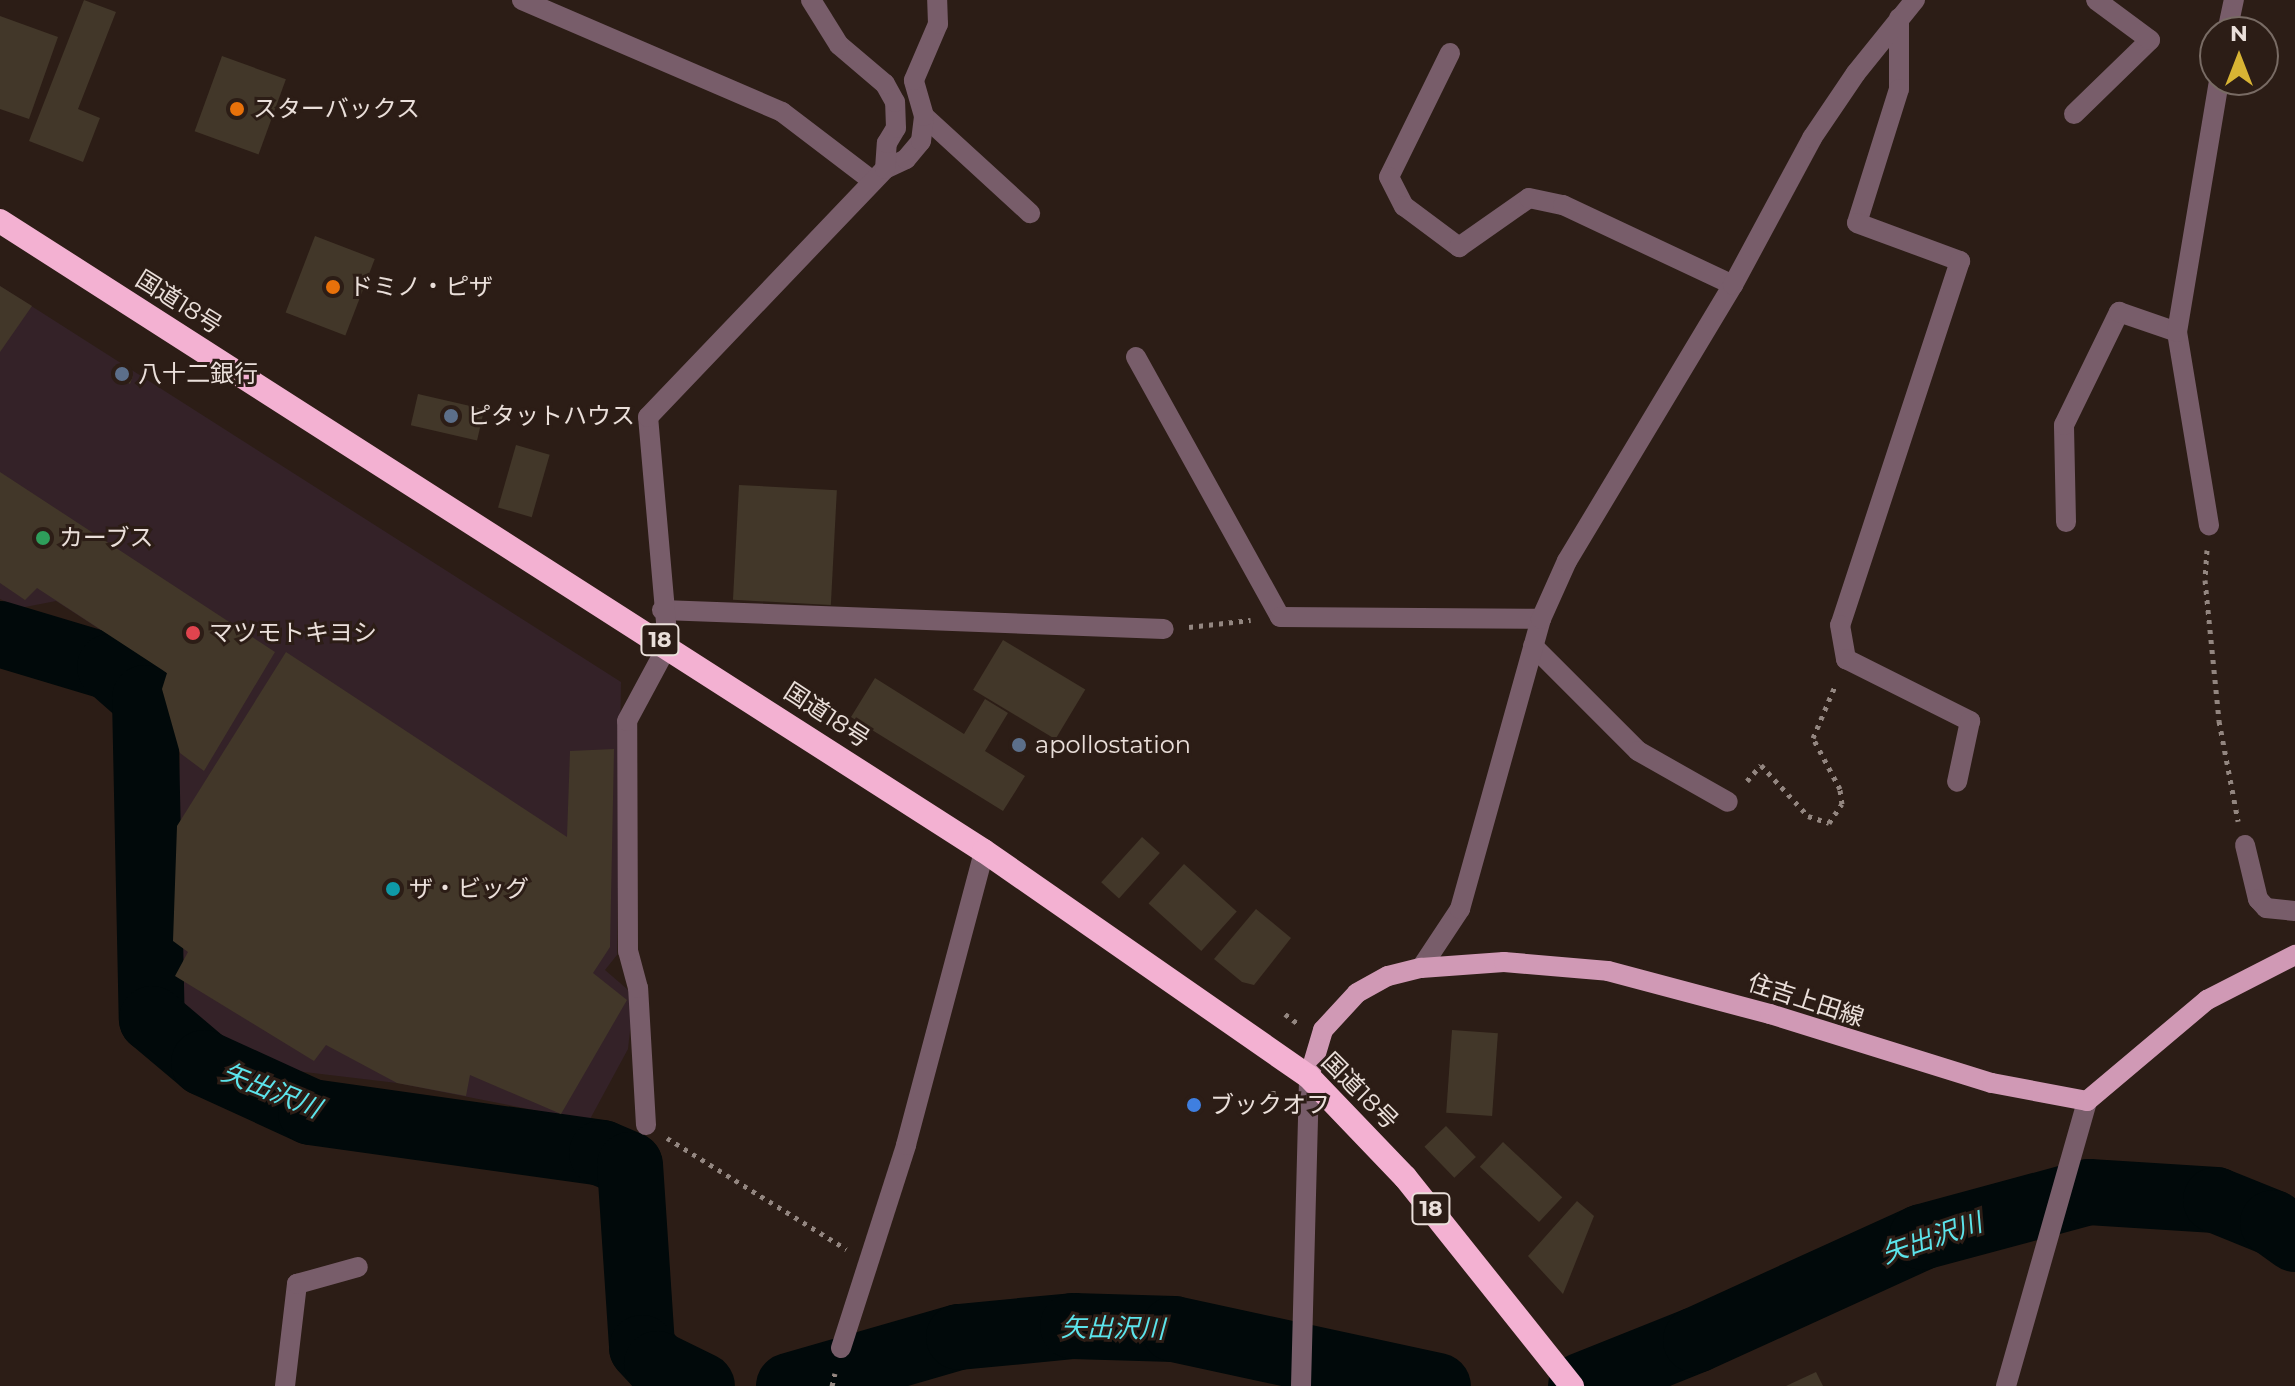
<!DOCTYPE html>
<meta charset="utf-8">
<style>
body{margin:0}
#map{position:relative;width:2295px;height:1386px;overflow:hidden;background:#2c1d16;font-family:Montserrat,"Noto Sans JP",sans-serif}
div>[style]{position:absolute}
.commercial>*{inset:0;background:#342228}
.river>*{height:66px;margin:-33px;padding:0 33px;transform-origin:33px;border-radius:33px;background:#01090a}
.building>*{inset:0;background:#423729;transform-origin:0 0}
.path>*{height:5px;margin-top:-2.5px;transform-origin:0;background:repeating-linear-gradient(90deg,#938680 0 4px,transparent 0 10px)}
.minor>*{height:20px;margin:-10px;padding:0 10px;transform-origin:10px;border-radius:10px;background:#785d6a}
.major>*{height:20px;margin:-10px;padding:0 10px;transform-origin:10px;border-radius:10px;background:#d099b5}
.highway>*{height:24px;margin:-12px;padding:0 12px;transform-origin:12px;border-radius:12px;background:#f3b1d2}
.dots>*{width:22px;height:22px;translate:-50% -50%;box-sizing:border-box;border:4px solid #2c1d16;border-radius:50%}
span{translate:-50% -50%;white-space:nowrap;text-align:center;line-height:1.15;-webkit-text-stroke:6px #2c1d16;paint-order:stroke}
.shield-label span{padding:2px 6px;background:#2c1d16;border:2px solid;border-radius:6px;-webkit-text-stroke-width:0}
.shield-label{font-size:22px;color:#eadfda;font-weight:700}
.poi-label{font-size:24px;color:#eadfda}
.left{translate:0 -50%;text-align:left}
.street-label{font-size:24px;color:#eadfda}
.water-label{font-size:26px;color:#5ce4eb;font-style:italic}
.north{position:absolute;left:2199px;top:16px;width:80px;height:80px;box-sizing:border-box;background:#2c1d16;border:2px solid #786b64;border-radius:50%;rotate:0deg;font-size:22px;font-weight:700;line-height:32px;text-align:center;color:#eadfda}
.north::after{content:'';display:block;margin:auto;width:28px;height:36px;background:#d8b434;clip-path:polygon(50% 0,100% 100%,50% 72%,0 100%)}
</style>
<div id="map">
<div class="commercial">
<div style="clip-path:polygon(0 286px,621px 682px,617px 955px,605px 970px,634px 995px,628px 1049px,589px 1121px,397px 1083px,254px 1066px,192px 1038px,176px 1008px,173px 941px,180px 753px,162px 689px,167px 673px,56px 601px,20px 608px,0 599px)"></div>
</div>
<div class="river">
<div style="left:0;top:634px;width:115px;rotate:16.7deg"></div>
<div style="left:110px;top:667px;width:47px;rotate:41.5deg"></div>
<div style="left:145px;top:698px;width:321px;rotate:88.8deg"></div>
<div style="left:152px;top:1019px;width:68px;rotate:40.2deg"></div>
<div style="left:204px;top:1063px;width:118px;rotate:24.6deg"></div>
<div style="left:311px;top:1112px;width:294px;rotate:8deg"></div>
<div style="left:602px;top:1153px;width:30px;rotate:23deg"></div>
<div style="left:630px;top:1165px;width:183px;rotate:86.2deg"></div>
<div style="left:642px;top:1348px;width:22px;rotate:47deg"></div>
<div style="left:657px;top:1364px;width:50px;rotate:26.1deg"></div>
<div style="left:789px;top:1386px;width:177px;rotate:-16.1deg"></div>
<div style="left:959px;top:1337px;width:115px;rotate:-5.5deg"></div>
<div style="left:1073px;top:1326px;width:101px;rotate:1.7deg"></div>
<div style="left:1174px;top:1329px;width:270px;rotate:12.2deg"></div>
<div style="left:1581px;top:1386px;width:124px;rotate:-21.8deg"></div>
<div style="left:1696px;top:1340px;width:248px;rotate:-24.5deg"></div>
<div style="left:1922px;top:1237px;width:173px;rotate:-15.1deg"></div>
<div style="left:2089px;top:1192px;width:127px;rotate:3.6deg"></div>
<div style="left:2216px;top:1200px;width:61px;rotate:22deg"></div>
<div style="left:2273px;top:1223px;width:27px;rotate:36deg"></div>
</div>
<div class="building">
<div style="clip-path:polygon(84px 0,116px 12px,78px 109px,100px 118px,83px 162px,29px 141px)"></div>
<div style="clip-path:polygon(0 16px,58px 37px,29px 119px,0 109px)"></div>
<div style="left:222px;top:56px;width:68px;height:80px;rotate:20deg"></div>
<div style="left:315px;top:236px;width:64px;height:82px;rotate:21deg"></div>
<div style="clip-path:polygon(0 286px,32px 306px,0 352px)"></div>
<div style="clip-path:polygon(115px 365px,133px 376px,130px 384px,112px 371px)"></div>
<div style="left:418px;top:394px;width:68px;height:32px;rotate:13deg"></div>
<div style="left:516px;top:445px;width:35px;height:65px;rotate:16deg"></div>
<div style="clip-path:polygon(0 472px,275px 652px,204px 771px,180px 753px,162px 689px,167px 673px,37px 588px,25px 600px,0 583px)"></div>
<div style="left:739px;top:485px;width:98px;height:115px;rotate:3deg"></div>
<div style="left:1003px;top:640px;width:96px;height:58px;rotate:31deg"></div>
<div style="clip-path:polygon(286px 652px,567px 837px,570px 751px,614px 749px,610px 947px,593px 973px,627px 1000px,561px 1114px,470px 1075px,466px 1096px,397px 1083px,326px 1045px,314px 1061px,175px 976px,188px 952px,173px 941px,177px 826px)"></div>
<div style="clip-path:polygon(875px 678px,964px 734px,985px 699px,1008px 713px,985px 751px,1025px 776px,1003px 811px,851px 717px)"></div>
<div style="left:1142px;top:837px;width:24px;height:61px;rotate:42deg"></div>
<div style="left:1184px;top:864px;width:71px;height:53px;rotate:42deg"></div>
<div style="clip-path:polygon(1256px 909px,1291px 938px,1254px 985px,1242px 982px,1214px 959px)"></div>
<div style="left:1452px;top:1030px;width:46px;height:83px;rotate:4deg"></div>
<div style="left:1446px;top:1126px;width:43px;height:30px;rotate:46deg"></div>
<div style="left:1503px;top:1142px;width:81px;height:34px;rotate:43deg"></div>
<div style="clip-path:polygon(1577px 1201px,1594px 1216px,1563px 1294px,1528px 1256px)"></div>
<div style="clip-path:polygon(1816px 1372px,1823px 1386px,1786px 1386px)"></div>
</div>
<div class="path">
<div style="left:2207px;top:550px;width:30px;rotate:94deg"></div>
<div style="left:2205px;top:580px;width:142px;rotate:84.3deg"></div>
<div style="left:2219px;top:721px;width:102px;rotate:79.2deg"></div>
<div style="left:1189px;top:627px;width:62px;rotate:-6.4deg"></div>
<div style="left:1747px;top:781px;width:21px;rotate:-49deg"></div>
<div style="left:1761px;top:765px;width:69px;rotate:47.3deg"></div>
<div style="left:1808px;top:816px;width:22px;rotate:18deg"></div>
<div style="left:1829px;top:823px;width:23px;rotate:-56deg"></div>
<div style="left:1842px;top:804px;width:15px;rotate:-98deg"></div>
<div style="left:1840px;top:789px;width:58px;rotate:-117.9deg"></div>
<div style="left:1813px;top:738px;width:56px;rotate:-67.1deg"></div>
<div style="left:1285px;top:1014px;width:15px;rotate:37deg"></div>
<div style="left:1273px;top:1090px;width:15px;rotate:90deg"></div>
<div style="left:667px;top:1138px;width:211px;rotate:31.8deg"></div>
<div style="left:832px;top:1386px;width:13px;rotate:-77deg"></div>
</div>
<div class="minor">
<div style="left:522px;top:0;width:283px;rotate:23.3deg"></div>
<div style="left:782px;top:112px;width:111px;rotate:37.3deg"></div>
<div style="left:1899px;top:18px;width:71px;rotate:90deg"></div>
<div style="left:1899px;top:89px;width:140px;rotate:107.4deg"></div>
<div style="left:1857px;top:223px;width:110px;rotate:20.3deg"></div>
<div style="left:1960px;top:261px;width:383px;rotate:108.2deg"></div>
<div style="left:1840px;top:625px;width:35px;rotate:80deg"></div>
<div style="left:1846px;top:659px;width:139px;rotate:26.6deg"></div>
<div style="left:1970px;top:721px;width:62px;rotate:102deg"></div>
<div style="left:2227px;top:32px;width:33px;rotate:-78deg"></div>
<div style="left:1450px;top:53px;width:138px;rotate:116.2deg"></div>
<div style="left:1389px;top:177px;width:33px;rotate:63deg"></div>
<div style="left:1404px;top:206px;width:69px;rotate:36.7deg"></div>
<div style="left:1459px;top:247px;width:85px;rotate:-35deg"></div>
<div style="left:1529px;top:198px;width:35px;rotate:12deg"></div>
<div style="left:1563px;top:205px;width:188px;rotate:25.2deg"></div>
<div style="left:2074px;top:114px;width:106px;rotate:-44.2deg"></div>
<div style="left:2150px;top:40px;width:67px;rotate:-143.5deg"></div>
<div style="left:924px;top:116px;width:144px;rotate:42.5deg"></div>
<div style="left:885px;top:169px;width:23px;rotate:-25deg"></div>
<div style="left:906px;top:159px;width:23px;rotate:-50deg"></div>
<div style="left:921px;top:141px;width:25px;rotate:-83deg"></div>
<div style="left:924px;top:116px;width:37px;rotate:-106deg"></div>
<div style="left:914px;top:80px;width:61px;rotate:-66.8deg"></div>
<div style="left:938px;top:24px;width:24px;rotate:-92deg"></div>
<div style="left:2177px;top:332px;width:196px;rotate:80.6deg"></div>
<div style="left:1136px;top:357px;width:297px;rotate:61deg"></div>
<div style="left:1280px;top:617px;width:261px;rotate:0.4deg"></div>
<div style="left:2066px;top:522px;width:97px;rotate:-91.2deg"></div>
<div style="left:2064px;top:425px;width:126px;rotate:-64deg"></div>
<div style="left:2119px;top:312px;width:61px;rotate:19deg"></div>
<div style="left:2177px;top:332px;width:255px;rotate:-80.5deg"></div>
<div style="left:662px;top:610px;width:502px;rotate:2.17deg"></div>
<div style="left:1533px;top:646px;width:148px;rotate:45deg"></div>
<div style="left:1638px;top:751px;width:103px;rotate:29.5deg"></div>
<div style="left:2245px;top:845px;width:56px;rotate:76.5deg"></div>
<div style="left:2258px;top:899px;width:12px;rotate:48deg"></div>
<div style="left:2266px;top:908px;width:29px;rotate:6deg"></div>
<div style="left:1421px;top:968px;width:71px;rotate:-56.5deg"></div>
<div style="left:1460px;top:909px;width:301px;rotate:-74.4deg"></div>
<div style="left:1541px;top:619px;width:64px;rotate:-65.9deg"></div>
<div style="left:1567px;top:561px;width:322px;rotate:-59deg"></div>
<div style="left:1733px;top:285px;width:167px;rotate:-61.7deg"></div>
<div style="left:1812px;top:138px;width:78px;rotate:-55.9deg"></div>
<div style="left:1856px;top:73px;width:94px;rotate:-51.1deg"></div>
<div style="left:646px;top:1125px;width:137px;rotate:-93.3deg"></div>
<div style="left:638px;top:988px;width:38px;rotate:-105deg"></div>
<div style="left:628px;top:951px;width:230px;rotate:-90.2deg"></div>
<div style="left:627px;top:721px;width:86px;rotate:-61.7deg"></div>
<div style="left:668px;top:645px;width:229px;rotate:-95deg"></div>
<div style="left:648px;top:417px;width:343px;rotate:-46.3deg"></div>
<div style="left:885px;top:169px;width:26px;rotate:-86deg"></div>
<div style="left:887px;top:143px;width:17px;rotate:-59deg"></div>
<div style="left:896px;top:128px;width:26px;rotate:-92deg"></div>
<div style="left:895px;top:102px;width:21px;rotate:-119deg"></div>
<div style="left:885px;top:84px;width:60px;rotate:-139.7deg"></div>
<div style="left:839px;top:45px;width:53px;rotate:-121.9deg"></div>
<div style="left:841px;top:1348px;width:213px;rotate:-72.2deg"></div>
<div style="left:906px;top:1145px;width:304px;rotate:-75.1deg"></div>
<div style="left:285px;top:1386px;width:103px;rotate:-83.3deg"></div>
<div style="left:297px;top:1284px;width:63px;rotate:-15.6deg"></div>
<div style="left:1301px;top:1386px;width:309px;rotate:-88.5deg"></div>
<div style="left:2006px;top:1386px;width:296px;rotate:-74.1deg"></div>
</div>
<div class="major">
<div style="left:1309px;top:1077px;width:49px;rotate:-73.4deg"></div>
<div style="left:1323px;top:1030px;width:50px;rotate:-47.4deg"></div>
<div style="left:1357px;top:993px;width:35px;rotate:-29deg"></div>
<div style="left:1388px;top:976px;width:34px;rotate:-14deg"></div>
<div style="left:1421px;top:968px;width:83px;rotate:-4.1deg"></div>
<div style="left:1504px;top:962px;width:104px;rotate:4.9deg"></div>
<div style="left:1608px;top:971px;width:168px;rotate:14.9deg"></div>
<div style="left:1770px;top:1014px;width:232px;rotate:17.3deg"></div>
<div style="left:1992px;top:1083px;width:97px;rotate:10.7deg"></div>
<div style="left:2087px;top:1101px;width:157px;rotate:-40.1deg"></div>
<div style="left:2207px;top:1000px;width:99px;rotate:-27.1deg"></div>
</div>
<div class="highway">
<div style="left:0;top:221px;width:1168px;rotate:32.63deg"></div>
<div style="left:984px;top:851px;width:396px;rotate:34.8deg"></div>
<div style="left:1309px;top:1077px;width:139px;rotate:46.2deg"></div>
<div style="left:1405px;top:1177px;width:268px;rotate:51.4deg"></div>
</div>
<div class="dots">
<div style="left:237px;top:109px;background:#e8710a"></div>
<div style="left:333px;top:287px;background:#e8710a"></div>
<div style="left:122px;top:374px;background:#5c6f8a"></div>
<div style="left:451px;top:416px;background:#5c6f8a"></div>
<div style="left:43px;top:538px;background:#2e9e5b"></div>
<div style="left:193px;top:633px;background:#e0444e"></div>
<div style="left:1019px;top:745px;background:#5c6f8a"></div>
<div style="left:393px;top:889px;background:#0f9aa8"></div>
<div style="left:1194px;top:1105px;background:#3f7fe0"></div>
</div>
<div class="shield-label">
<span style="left:660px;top:640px">18</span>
<span style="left:1431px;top:1209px">18</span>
</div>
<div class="poi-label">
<span class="left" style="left:253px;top:109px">スターバックス</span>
<span class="left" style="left:349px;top:287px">ドミノ・ピザ</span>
<span class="left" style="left:138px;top:374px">八十二銀行</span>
<span class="left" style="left:467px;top:416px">ピタットハウス</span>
<span class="left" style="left:59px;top:538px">カーブス</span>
<span class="left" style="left:209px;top:633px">マツモトキヨシ</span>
<span class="left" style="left:1035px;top:745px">apollostation</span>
<span class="left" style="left:409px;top:889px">ザ・ビッグ</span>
<span class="left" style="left:1210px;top:1105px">ブックオフ</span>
</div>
<div class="street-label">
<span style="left:179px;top:302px;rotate:32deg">国道18号</span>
<span style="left:827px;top:715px;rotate:33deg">国道18号</span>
<span style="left:1806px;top:1000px;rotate:18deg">住吉上田線</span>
<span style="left:1360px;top:1091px;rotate:45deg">国道18号</span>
</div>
<div class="water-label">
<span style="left:271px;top:1091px;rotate:22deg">矢出沢川</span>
<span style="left:1932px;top:1239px;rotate:-19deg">矢出沢川</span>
<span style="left:1113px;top:1329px;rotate:1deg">矢出沢川</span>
</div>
<div class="north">N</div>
</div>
